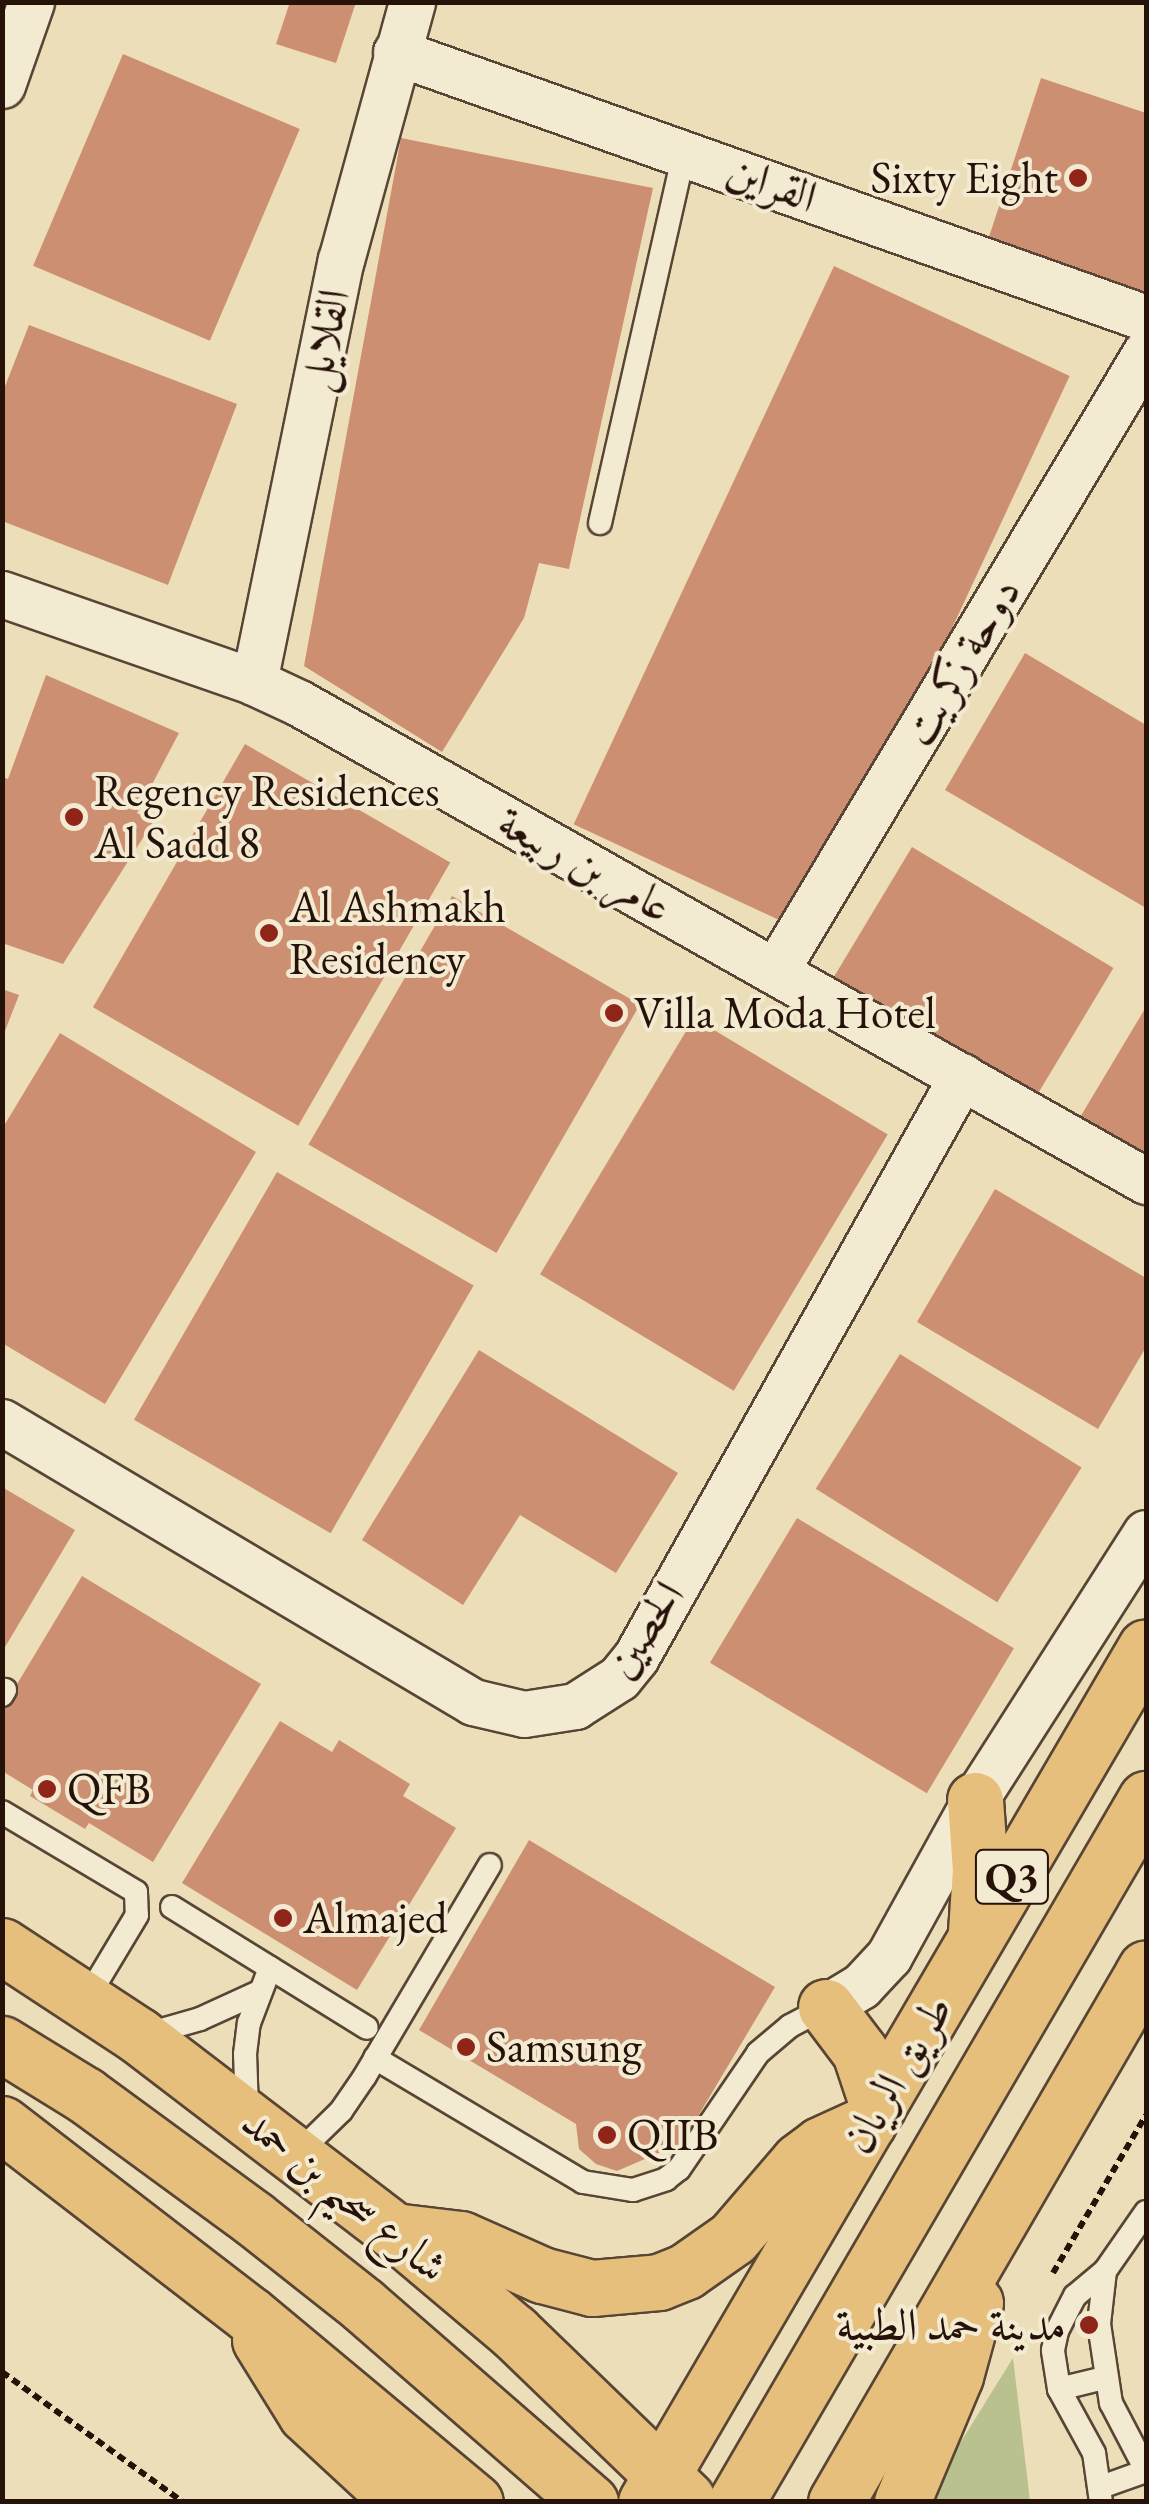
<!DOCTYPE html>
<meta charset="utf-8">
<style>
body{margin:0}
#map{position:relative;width:1149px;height:2504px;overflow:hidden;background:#ecdeb9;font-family:"EB Garamond",Amiri,serif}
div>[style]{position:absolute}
.green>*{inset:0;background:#b9c18e}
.building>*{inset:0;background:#cd8f71;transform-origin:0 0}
.path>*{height:6px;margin-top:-3px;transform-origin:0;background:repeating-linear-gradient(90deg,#271209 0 8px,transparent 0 13px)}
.roads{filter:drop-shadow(2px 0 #584535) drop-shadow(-2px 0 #584535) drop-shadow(0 2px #584535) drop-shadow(0 -2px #584535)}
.lane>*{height:22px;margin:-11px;padding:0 11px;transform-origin:11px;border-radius:11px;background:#f3ead2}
.street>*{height:45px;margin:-22.5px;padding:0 22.5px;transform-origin:22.5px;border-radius:22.5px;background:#f3ead2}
.highway>*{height:55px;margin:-27.5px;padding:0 27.5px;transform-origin:27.5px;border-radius:27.5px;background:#e6bf7c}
.dots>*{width:28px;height:28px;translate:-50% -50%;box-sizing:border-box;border:5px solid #f3ead2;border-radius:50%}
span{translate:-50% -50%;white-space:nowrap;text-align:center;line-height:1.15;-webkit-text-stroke:8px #f3ead2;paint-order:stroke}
.shield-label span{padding:2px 8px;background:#f3ead2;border:2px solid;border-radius:8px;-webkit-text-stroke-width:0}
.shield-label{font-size:42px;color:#271209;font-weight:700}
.poi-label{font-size:45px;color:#271209}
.right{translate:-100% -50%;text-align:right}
.left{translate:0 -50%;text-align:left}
.street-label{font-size:45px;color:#271209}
.frame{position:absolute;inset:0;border:5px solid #271209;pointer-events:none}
</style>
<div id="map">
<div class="green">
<div style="clip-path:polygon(1013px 2358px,1030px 2501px,934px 2502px,944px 2469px)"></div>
</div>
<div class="building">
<div style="clip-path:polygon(290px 2px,356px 2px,336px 63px,276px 44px)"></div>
<div style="left:123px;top:54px;width:192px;height:230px;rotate:23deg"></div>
<div style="clip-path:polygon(1041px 78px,1146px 113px,1146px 295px,987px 243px)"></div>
<div style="clip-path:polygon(401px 138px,653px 188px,569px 569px,539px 563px,524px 618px,442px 752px,304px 666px)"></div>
<div style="left:834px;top:266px;width:260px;height:616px;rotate:25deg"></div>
<div style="clip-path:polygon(29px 325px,237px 404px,168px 585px,2px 521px,2px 394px)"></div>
<div style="clip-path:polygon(1025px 653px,1146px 725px,1146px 908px,945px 790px)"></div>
<div style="clip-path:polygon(46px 675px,179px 733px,137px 813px,153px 822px,63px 964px,2px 943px,2px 777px,8px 779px)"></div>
<div style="left:245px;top:744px;width:237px;height:304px;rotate:30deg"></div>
<div style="left:912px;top:847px;width:235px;height:164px;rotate:31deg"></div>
<div style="left:452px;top:896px;width:217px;height:287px;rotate:30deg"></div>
<div style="clip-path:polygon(2px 989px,19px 995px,3px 1036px,2px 1036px)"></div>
<div style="clip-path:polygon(1146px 1007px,1146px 1161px,1079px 1119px)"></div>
<div style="left:694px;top:1018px;width:226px;height:299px;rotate:31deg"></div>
<div style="clip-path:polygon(60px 1033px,256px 1152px,105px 1404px,2px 1343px,2px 1129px)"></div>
<div style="left:277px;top:1172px;width:227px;height:286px;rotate:30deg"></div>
<div style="clip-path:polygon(995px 1189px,1146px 1278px,1146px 1347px,1098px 1429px,917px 1322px)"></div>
<div style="clip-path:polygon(479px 1350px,678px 1473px,616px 1573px,520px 1515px,463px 1605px,362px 1540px)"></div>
<div style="left:900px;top:1354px;width:214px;height:159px;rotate:32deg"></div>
<div style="clip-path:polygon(2px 1487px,75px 1530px,2px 1652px)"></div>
<div style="left:797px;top:1518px;width:253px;height:169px;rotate:31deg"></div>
<div style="clip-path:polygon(82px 1576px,261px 1684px,153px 1862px,89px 1823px,85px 1829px,30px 1796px,33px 1790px,2px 1771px,2px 1709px)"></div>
<div style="clip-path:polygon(280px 1721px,332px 1752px,339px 1740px,410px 1784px,403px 1796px,456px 1828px,357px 1990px,182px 1883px)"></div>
<div style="clip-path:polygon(529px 1840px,775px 1987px,682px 2143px,617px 2171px,596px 2164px,579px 2149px,576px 2124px,419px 2030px)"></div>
</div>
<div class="path">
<div style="left:1053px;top:2273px;width:183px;rotate:-59.5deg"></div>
<div style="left:2px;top:2372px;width:223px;rotate:35.7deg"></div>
</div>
<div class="roads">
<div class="lane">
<div style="left:600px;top:523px;width:380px;rotate:-77.2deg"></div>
<div style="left:2px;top:1695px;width:6px;rotate:-59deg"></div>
<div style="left:2px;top:1812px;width:156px;rotate:30.8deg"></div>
<div style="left:136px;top:1892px;width:23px;rotate:88deg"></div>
<div style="left:137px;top:1915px;width:99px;rotate:121deg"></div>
<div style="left:172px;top:1907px;width:229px;rotate:31.8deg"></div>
<div style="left:144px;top:2035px;width:58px;rotate:-15.9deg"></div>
<div style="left:200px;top:2019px;width:63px;rotate:-24.5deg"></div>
<div style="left:375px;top:2058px;width:242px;rotate:30.8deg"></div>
<div style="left:583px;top:2182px;width:51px;rotate:9.1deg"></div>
<div style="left:633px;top:2190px;width:35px;rotate:-18deg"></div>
<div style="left:666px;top:2179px;width:16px;rotate:-38deg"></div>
<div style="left:679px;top:2169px;width:140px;rotate:-55.7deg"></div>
<div style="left:758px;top:2053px;width:42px;rotate:-40.2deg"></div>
<div style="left:790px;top:2026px;width:41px;rotate:-27.8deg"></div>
<div style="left:247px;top:2110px;width:56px;rotate:-92deg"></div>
<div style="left:245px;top:2054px;width:31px;rotate:-83deg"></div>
<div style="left:249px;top:2023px;width:59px;rotate:-69.1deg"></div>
<div style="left:297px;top:2154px;width:62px;rotate:-44.3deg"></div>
<div style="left:341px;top:2111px;width:42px;rotate:-55.6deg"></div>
<div style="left:365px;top:2076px;width:245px;rotate:-59.4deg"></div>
<div style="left:1146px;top:2212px;width:72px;rotate:124.8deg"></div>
<div style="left:1105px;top:2271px;width:53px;rotate:96.5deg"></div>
<div style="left:1099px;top:2324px;width:80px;rotate:81.4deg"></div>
<div style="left:1111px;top:2403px;width:76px;rotate:62.4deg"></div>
<div style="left:1059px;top:2389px;width:46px;rotate:-13.7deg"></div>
<div style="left:1101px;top:2487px;width:48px;rotate:-19.6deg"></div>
<div style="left:1101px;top:2502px;width:49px;rotate:-98.1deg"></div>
<div style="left:1094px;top:2453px;width:73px;rotate:-118.7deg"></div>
<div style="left:1059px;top:2389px;width:39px;rotate:-99deg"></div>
<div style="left:1053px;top:2350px;width:19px;rotate:-78deg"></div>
<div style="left:1057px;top:2331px;width:39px;rotate:-63deg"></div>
<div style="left:1075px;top:2296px;width:39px;rotate:-40deg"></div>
</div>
<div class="street">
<div style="left:396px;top:52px;width:796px;rotate:19.53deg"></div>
<div style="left:2px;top:85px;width:88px;rotate:-70.7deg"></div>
<div style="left:2px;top:594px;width:267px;rotate:19.2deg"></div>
<div style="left:254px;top:682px;width:50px;rotate:25deg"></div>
<div style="left:299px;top:703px;width:973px;rotate:29.44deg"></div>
<div style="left:254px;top:682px;width:431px;rotate:-78.4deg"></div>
<div style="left:341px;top:260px;width:268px;rotate:-74.6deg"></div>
<div style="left:776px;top:970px;width:720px;rotate:-59.09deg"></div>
<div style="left:2px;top:1422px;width:548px;rotate:30.73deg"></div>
<div style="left:473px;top:1702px;width:52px;rotate:13.2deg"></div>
<div style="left:524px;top:1714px;width:52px;rotate:-8.9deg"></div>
<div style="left:575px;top:1706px;width:52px;rotate:-32.5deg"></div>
<div style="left:619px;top:1678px;width:27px;rotate:-51deg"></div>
<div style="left:636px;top:1657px;width:666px;rotate:-60.7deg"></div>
<div style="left:826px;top:2007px;width:41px;rotate:-31deg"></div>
<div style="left:861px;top:1986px;width:41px;rotate:-47deg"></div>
<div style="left:889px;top:1956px;width:178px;rotate:-61.1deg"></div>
<div style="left:975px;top:1800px;width:317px;rotate:-57.4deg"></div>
</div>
<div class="highway">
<div style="left:975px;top:1800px;width:70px;rotate:85.9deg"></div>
<div style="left:980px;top:1870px;width:62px;rotate:93.7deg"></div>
<div style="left:2px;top:1946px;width:164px;rotate:33.3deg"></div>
<div style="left:139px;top:2036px;width:321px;rotate:37.4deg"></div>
<div style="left:394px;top:2231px;width:157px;rotate:40.1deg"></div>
<div style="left:514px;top:2332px;width:240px;rotate:44deg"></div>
<div style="left:826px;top:2007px;width:56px;rotate:52.9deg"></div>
<div style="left:860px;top:2052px;width:57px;rotate:71.6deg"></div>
<div style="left:2px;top:2044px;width:97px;rotate:31.6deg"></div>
<div style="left:85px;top:2095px;width:208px;rotate:36.2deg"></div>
<div style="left:253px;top:2218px;width:140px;rotate:38.3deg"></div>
<div style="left:363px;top:2305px;width:301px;rotate:41deg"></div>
<div style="left:2px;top:2124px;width:312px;rotate:37.6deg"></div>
<div style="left:249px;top:2314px;width:294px;rotate:39.8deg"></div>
<div style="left:394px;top:2231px;width:67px;rotate:6.8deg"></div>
<div style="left:461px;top:2239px;width:89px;rotate:24deg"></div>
<div style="left:542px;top:2275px;width:52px;rotate:14.6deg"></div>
<div style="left:592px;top:2288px;width:67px;rotate:-5.1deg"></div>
<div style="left:659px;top:2282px;width:29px;rotate:-22deg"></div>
<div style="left:686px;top:2271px;width:57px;rotate:-35.1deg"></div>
<div style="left:733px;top:2238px;width:101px;rotate:-49.4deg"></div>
<div style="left:799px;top:2161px;width:26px;rotate:-37deg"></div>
<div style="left:820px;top:2145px;width:53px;rotate:-24.6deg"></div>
<div style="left:260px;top:2340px;width:87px;rotate:58.1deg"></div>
<div style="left:306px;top:2414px;width:129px;rotate:42.8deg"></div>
<div style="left:646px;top:2502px;width:990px;rotate:-59.68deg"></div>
<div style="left:736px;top:2502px;width:814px;rotate:-59.75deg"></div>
<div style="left:836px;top:2502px;width:617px;rotate:-59.86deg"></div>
<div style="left:902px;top:2502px;width:137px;rotate:-67.2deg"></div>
<div style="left:955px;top:2376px;width:76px;rotate:-74.7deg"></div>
</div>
</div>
<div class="dots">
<div style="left:1078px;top:178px;background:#8f2418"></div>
<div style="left:74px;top:817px;background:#8f2418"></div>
<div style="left:269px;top:933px;background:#8f2418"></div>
<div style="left:614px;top:1013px;background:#8f2418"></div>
<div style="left:47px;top:1789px;background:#8f2418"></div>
<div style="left:283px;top:1918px;background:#8f2418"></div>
<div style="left:466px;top:2047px;background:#8f2418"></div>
<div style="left:607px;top:2135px;background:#8f2418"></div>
<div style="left:1089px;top:2325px;background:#8f2418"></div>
</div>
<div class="shield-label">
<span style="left:1012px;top:1877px">Q3</span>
</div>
<div class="poi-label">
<span class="right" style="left:1058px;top:178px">Sixty Eight</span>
<span class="left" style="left:94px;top:817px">Regency Residences<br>Al Sadd 8</span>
<span class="left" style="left:289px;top:933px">Al Ashmakh<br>Residency</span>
<span class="left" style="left:634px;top:1013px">Villa Moda Hotel</span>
<span class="left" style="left:67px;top:1789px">QFB</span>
<span class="left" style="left:303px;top:1918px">Almajed</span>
<span class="left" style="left:486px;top:2047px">Samsung</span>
<span class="left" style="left:627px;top:2135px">QIIB</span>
<span class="right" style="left:1066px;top:2325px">مدينة حمد الطبية</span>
</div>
<div class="street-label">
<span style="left:772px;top:183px;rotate:20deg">القراين</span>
<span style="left:324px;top:340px;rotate:-78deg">القلايل</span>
<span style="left:961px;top:661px;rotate:-59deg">دوحة زكريت</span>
<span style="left:585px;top:864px;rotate:29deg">عامر بن ربيعة</span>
<span style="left:644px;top:1629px;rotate:-56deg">الحصين</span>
<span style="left:897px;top:2074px;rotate:-60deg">طريق الريان</span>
<span style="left:345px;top:2194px;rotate:39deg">شارع سحيم بن حمد</span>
</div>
<div class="frame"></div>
</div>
